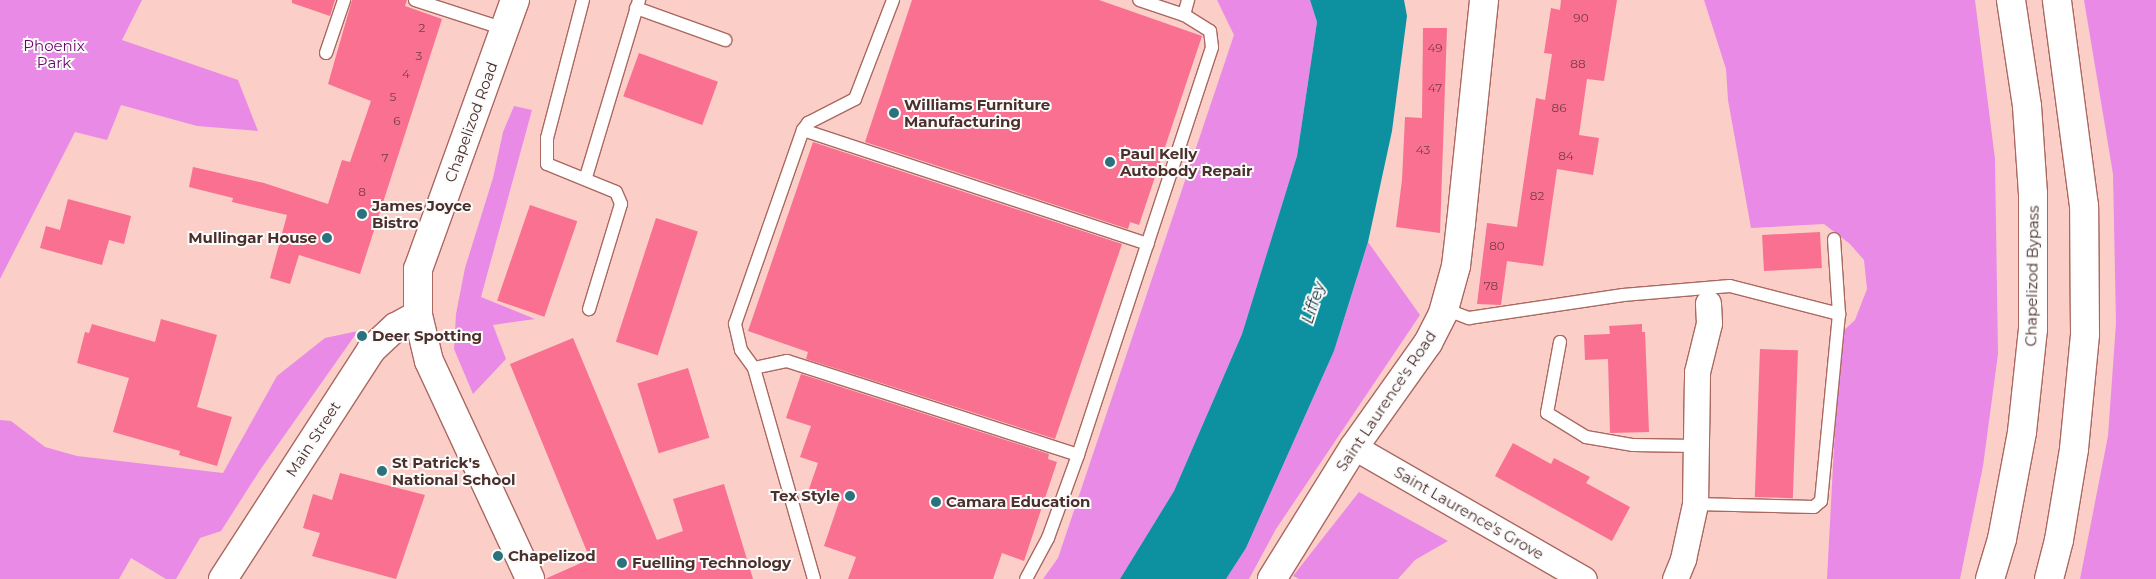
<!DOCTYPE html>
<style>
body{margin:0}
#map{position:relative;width:2156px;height:579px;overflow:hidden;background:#fbcec8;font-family:Montserrat,sans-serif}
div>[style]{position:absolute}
.green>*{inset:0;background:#e98ae7}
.water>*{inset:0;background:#0d91a0}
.building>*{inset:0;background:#f97090;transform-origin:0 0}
.roads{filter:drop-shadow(1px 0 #aa6860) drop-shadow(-1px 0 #aa6860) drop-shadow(0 1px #aa6860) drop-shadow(0 -1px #aa6860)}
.service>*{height:12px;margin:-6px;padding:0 6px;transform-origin:6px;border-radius:6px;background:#fff}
.minor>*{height:25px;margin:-12.5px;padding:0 12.5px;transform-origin:12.5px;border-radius:12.5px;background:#fff}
.tertiary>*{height:28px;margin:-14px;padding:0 14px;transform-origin:14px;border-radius:14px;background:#fff}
.secondary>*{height:28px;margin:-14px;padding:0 14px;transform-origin:14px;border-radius:14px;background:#fff}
.dots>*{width:14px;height:14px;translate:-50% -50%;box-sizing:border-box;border:2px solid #fbfbfb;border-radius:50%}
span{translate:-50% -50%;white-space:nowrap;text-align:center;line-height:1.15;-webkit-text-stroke:4px #fbfbfb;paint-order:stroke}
.number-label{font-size:12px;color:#763f44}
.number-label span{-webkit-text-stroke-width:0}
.park-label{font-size:15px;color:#660967}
.poi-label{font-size:15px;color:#4b2f2b;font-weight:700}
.left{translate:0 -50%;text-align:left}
.right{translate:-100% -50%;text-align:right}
.street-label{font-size:15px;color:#4b2f2b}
.water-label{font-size:16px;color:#193a3f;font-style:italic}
</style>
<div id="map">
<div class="green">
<div style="clip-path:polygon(0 0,142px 0,122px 40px,238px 80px,258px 131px,197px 126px,121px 105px,107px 140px,75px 132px,0 279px)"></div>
<div style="clip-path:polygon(1217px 0,1310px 0,1317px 22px,1297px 156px,1242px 334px,1174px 491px,1120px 579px,1043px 579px,1058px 558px,1234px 35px)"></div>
<div style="clip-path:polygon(1704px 0,1975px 0,1995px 159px,1998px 354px,1983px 466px,1960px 579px,1827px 579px,1840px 334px,1855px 320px,1867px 289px,1864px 260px,1850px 244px,1824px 224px,1751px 228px,1728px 100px,1726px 69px)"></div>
<div style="clip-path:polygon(2084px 0,2156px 0,2156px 579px,2080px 579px,2108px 436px,2116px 323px,2113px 174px)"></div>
<div style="clip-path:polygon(514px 106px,532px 110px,481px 297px,535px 319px,493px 325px,506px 359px,473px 394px,454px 349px,456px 314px,465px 268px,493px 178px,503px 132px)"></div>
<div style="clip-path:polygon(1368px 242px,1420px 315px,1276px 529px,1249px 579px,1226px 579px,1246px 548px,1334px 351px)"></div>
<div style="clip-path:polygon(358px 331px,260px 470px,221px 531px,200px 538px,176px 579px,166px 579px,131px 558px,119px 579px,0 579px,0 420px,11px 421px,45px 447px,77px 456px,223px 473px,277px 376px,325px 338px)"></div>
<div style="clip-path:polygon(1359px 492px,1448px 541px,1415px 560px,1398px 579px,1299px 579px,1293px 576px)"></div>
</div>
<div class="water">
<div style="clip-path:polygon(1310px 0,1404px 0,1407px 16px,1392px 131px,1368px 242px,1334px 351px,1246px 548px,1226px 579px,1120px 579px,1174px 491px,1242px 334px,1297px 156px,1317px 22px)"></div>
</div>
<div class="building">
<div style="clip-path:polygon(292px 0,335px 0,330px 16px,292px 3px)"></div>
<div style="clip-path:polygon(352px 0,407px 0,405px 6px,442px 19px,360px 274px,299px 255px,290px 284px,270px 278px,287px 215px,232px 202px,233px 198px,189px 187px,193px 167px,264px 183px,328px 204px,342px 160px,350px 162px,371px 101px,328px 84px)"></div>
<div style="clip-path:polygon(912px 0,1099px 0,1202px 36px,1139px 225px,1130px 222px,1128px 229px,865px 142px)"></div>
<div style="clip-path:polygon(1561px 0,1617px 0,1604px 81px,1587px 79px,1579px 135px,1599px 138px,1593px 175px,1557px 169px,1543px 266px,1507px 261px,1501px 305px,1477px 304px,1487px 223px,1517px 227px,1536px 98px,1545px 100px,1552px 54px,1544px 53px,1551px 8px,1560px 10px)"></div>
<div style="clip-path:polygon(1423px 28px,1447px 28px,1440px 233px,1396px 227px,1402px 180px,1405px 117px,1422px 118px)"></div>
<div style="left:639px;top:53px;width:84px;height:46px;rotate:20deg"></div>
<div style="clip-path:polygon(813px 142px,1122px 244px,1055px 439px,806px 359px,808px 352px,748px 331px)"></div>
<div style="clip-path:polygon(68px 199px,131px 216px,124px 244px,109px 240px,102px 265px,40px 248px,46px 226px,60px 230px)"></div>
<div style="left:530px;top:205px;width:50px;height:101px;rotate:19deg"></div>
<div style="left:656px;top:218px;width:44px;height:130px;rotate:18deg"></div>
<div style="left:1820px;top:232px;width:36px;height:58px;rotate:87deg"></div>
<div style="clip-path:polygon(161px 319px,217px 335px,197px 407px,232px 417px,217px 466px,179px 455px,180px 451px,113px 432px,129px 378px,77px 363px,85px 332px,89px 333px,92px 324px,155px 342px)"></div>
<div style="clip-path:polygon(1642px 324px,1642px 332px,1645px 332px,1649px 432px,1610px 433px,1608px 359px,1585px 360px,1584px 335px,1610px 334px,1609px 326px)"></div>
<div style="clip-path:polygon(573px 338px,657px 540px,683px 531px,673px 499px,724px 484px,753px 579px,545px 579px,590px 559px,510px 364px)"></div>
<div style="left:1760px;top:349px;width:38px;height:148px;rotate:2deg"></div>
<div style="left:688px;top:368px;width:73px;height:53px;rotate:73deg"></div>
<div style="clip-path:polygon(801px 374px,1049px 454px,1048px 459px,1057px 462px,1024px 561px,1002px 553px,993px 579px,848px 579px,856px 557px,824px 546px,840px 499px,809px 489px,818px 463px,800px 457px,811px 426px,786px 418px)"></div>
<div style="clip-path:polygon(1513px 443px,1551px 464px,1554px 458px,1590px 477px,1586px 483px,1630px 507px,1612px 541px,1495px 476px)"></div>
<div style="clip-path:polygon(340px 473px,425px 495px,396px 579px,312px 556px,320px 533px,303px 528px,313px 494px,332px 500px)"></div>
</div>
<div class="roads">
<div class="service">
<div style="left:415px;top:0;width:95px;rotate:17.9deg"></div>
<div style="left:583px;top:0;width:143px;rotate:104.6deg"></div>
<div style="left:547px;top:138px;width:26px;rotate:90deg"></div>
<div style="left:547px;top:164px;width:74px;rotate:22.1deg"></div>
<div style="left:616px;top:192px;width:13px;rotate:67deg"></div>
<div style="left:621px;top:204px;width:110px;rotate:106.9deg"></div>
<div style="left:636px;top:8px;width:95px;rotate:19.8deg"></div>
<div style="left:1184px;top:15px;width:16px;rotate:-75deg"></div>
<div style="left:326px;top:53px;width:56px;rotate:-71.2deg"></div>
<div style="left:803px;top:130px;width:363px;rotate:18.3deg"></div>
<div style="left:586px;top:177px;width:185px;rotate:-73.3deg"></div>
<div style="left:1445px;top:309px;width:26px;rotate:21deg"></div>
<div style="left:1469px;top:318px;width:156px;rotate:-8.5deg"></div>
<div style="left:1623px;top:295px;width:107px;rotate:-4.8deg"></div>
<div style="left:1730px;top:286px;width:113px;rotate:14.4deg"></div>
<div style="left:1560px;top:342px;width:72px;rotate:100.4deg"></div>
<div style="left:1547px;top:413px;width:46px;rotate:31.6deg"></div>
<div style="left:1586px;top:437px;width:48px;rotate:9.7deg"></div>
<div style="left:1633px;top:445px;width:62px;rotate:0.9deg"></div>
<div style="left:754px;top:368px;width:34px;rotate:-12deg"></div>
<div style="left:787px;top:361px;width:306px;rotate:17.9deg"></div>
<div style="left:1695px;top:504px;width:119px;rotate:1.4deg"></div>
<div style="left:1814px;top:507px;width:9px;rotate:-41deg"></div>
<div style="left:1821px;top:501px;width:188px;rotate:-84.5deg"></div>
<div style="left:1839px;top:314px;width:75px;rotate:-93.8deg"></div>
<div style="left:814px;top:579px;width:219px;rotate:-105.9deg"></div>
<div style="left:754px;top:368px;width:22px;rotate:-126deg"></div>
<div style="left:741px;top:350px;width:27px;rotate:-103deg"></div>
<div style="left:735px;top:324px;width:206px;rotate:-70.7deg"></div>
<div style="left:803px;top:130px;width:9px;rotate:-54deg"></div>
<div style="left:808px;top:123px;width:53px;rotate:-27.1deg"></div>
<div style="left:855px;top:99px;width:106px;rotate:-69deg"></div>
<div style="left:1026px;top:579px;width:47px;rotate:-61.8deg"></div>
<div style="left:1048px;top:538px;width:88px;rotate:-70.1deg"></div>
<div style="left:1078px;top:455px;width:429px;rotate:-71.8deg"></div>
<div style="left:1212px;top:47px;width:16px;rotate:-97deg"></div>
<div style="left:1210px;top:31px;width:31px;rotate:-148deg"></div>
<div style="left:1184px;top:15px;width:47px;rotate:-161.6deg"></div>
</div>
<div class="minor">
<div style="left:1354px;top:447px;width:265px;rotate:29.9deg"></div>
<div style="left:1675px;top:579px;width:22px;rotate:-68deg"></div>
<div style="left:1683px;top:559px;width:56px;rotate:-77.7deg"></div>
<div style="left:1695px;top:504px;width:132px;rotate:-89.1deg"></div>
<div style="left:1697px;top:372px;width:50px;rotate:-76.2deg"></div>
<div style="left:1709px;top:323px;width:20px;rotate:-93deg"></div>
</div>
<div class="tertiary">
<div style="left:223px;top:579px;width:273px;rotate:-57.1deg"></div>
<div style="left:371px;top:350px;width:34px;rotate:-43deg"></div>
<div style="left:396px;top:327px;width:25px;rotate:-29deg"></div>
<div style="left:1272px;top:579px;width:155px;rotate:-58.2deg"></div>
<div style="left:1354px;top:447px;width:128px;rotate:-54.6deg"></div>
<div style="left:1428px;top:343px;width:34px;rotate:-63deg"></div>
<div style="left:1443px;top:313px;width:49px;rotate:-74.5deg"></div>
<div style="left:1456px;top:266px;width:43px;rotate:-83.4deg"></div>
<div style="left:1461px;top:223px;width:224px;rotate:-84.1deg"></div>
</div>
<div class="secondary">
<div style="left:515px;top:0;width:286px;rotate:109.8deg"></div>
<div style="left:418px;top:269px;width:46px;rotate:90deg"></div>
<div style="left:418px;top:315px;width:47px;rotate:76.6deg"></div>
<div style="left:429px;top:361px;width:240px;rotate:65.1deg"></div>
<div style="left:1990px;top:579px;width:42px;rotate:-73.3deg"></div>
<div style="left:2002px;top:539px;width:109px;rotate:-79.4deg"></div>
<div style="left:2022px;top:432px;width:104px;rotate:-83.9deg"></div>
<div style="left:2033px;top:329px;width:135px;rotate:-90deg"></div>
<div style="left:2033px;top:194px;width:88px;rotate:-93.9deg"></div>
<div style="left:2027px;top:106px;width:107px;rotate:-98.6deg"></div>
<div style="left:2049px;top:579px;width:40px;rotate:-75.6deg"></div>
<div style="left:2059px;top:540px;width:92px;rotate:-80.6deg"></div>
<div style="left:2074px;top:449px;width:116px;rotate:-84.5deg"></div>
<div style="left:2085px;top:334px;width:128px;rotate:-90.4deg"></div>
<div style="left:2084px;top:206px;width:208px;rotate:-97.5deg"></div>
</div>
</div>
<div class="dots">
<div style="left:894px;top:113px;background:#2a727c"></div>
<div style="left:1110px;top:162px;background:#2a727c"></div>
<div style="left:362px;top:214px;background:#2a727c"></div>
<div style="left:327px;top:238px;background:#2a727c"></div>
<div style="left:362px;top:336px;background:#2a727c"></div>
<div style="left:382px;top:471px;background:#2a727c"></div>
<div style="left:850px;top:496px;background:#2a727c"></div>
<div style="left:936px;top:502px;background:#2a727c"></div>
<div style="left:498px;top:556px;background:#2a727c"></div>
<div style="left:622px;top:563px;background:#2a727c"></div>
</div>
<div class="number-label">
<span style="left:1581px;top:18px">90</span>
<span style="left:422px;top:28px">2</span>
<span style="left:1435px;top:48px">49</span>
<span style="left:419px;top:56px">3</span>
<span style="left:1578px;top:64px">88</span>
<span style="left:406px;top:74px">4</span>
<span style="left:1435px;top:88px">47</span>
<span style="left:393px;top:97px">5</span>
<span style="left:1559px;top:108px">86</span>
<span style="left:397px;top:121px">6</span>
<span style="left:1423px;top:150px">43</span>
<span style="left:1566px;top:156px">84</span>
<span style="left:385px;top:158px">7</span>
<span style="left:362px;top:192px">8</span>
<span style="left:1537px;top:196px">82</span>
<span style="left:1497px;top:246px">80</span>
<span style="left:1491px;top:286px">78</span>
</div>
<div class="park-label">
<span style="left:54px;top:54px">Phoenix<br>Park</span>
</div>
<div class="poi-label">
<span class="left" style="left:904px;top:113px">Williams Furniture<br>Manufacturing</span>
<span class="left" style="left:1120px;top:162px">Paul Kelly<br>Autobody Repair</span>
<span class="left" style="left:372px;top:214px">James Joyce<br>Bistro</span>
<span class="right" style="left:317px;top:238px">Mullingar House</span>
<span class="left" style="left:372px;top:336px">Deer Spotting</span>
<span class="left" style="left:392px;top:471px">St Patrick's<br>National School</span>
<span class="right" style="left:840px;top:496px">Tex Style</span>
<span class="left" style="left:946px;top:502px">Camara Education</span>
<span class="left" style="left:508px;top:556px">Chapelizod</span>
<span class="left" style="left:632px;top:563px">Fuelling Technology</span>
</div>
<div class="street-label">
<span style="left:471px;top:122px;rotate:-70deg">Chapelizod Road</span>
<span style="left:2032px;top:276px;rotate:-89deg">Chapelizod Bypass</span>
<span style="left:1386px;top:401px;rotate:-56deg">Saint Laurence's Road</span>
<span style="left:313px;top:439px;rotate:-57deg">Main Street</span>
<span style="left:1469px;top:513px;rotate:30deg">Saint Laurence's Grove</span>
</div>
<div class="water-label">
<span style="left:1314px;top:303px;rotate:-72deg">Liffey</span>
</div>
</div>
